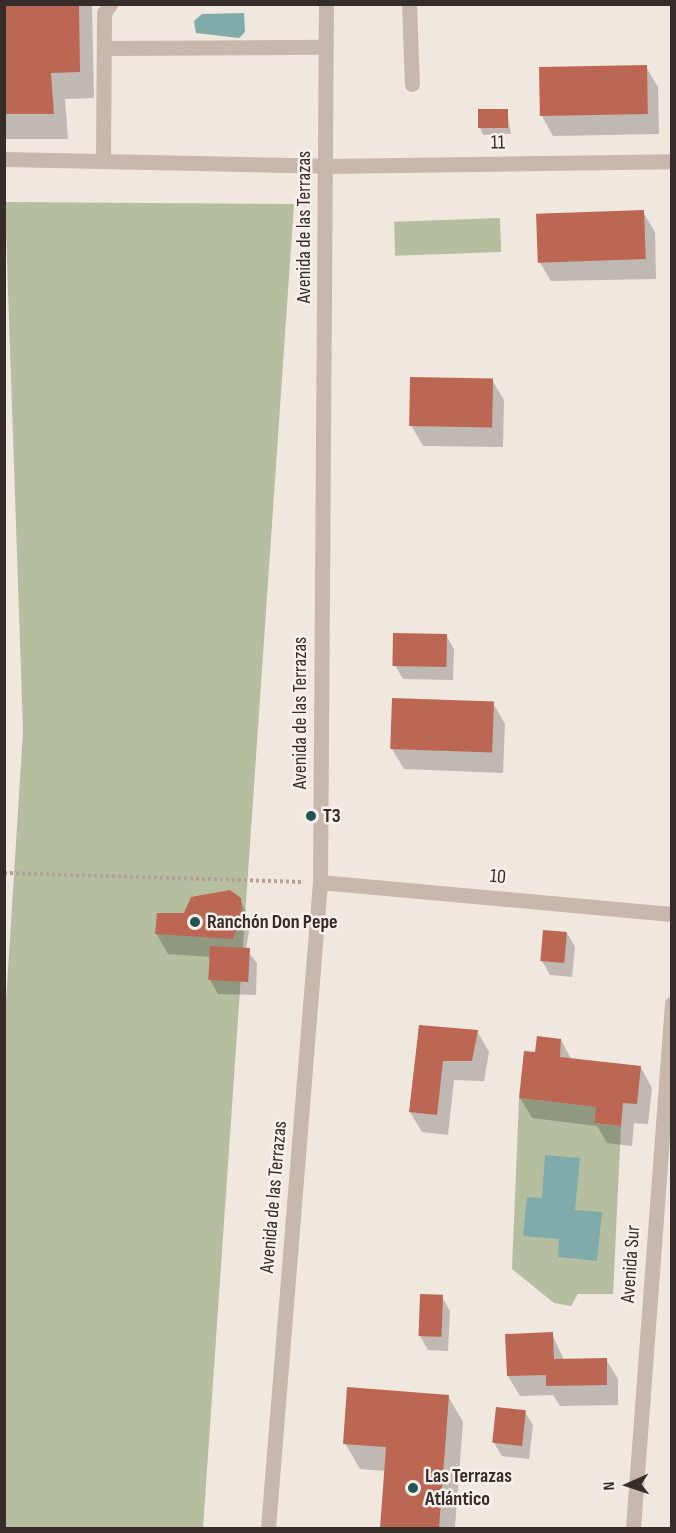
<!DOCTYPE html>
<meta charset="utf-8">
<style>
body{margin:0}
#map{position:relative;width:676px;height:1533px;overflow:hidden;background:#f0e7df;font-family:"Sofia Sans Condensed",sans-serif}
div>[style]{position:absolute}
.green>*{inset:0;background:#b6bea0;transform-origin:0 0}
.water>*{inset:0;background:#80abab}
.shadow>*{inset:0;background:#0003}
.building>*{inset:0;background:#bb6753;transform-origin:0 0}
.path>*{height:4px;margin-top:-2px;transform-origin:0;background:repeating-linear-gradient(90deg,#b3a196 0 3px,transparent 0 6px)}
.minor>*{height:15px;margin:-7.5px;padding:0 7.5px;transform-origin:7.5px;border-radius:7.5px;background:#c8b7ac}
.dots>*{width:16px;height:16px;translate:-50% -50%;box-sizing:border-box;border:3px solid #f8f1eb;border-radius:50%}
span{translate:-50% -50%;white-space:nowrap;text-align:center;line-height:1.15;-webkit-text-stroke:5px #f8f1eb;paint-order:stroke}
.street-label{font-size:20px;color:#362d2a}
.poi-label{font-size:20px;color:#362d2a;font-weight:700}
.left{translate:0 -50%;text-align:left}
.frame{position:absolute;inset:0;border:6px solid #362d2a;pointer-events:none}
.north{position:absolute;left:598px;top:1455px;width:60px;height:60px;-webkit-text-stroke:4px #f8f1eb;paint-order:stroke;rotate:267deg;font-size:16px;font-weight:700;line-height:24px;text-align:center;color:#362d2a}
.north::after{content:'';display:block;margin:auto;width:21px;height:27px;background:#362d2a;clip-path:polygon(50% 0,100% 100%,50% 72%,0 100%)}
</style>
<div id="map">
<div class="green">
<div style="clip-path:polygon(5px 202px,294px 204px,203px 1528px,4px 1528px,4px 1033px,23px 731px)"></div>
<div style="left:500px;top:218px;width:34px;height:106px;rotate:88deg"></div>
<div style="clip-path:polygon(519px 1098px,596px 1107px,594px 1123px,621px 1126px,613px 1294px,578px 1294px,571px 1306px,554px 1303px,512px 1269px)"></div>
</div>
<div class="water">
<div style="clip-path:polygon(244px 13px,245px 32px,239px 38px,196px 33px,194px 21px,202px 14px)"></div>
<div style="clip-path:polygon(545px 1155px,580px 1158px,575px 1210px,602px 1212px,597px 1261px,558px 1257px,559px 1239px,523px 1236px,527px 1197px,542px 1198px)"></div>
</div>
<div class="shadow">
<div style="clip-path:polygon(4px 4px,92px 4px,94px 98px,65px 99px,68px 139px,4px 139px)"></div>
<div style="clip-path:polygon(646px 67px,658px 87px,659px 134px,553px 136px,542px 116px)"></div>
<div style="clip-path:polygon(507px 111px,511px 134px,483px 135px,480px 128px)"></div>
<div style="clip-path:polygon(643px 212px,655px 232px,656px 279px,551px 281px,539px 261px,538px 214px)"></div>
<div style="clip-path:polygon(492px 380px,504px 400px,503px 447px,423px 446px,411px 425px)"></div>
<div style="clip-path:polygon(446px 635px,454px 649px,453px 680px,403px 679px,395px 665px)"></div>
<div style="clip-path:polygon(493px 703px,505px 724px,503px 773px,404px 769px,392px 749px)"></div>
<div style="clip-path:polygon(239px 899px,251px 920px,246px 949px,257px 963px,256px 995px,218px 994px,210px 980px,211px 957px,168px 954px,156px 933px,185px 915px)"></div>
<div style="clip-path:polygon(567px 933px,575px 947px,572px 977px,550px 975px,542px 961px)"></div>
<div style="clip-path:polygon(420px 1027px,477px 1031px,489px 1052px,484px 1081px,454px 1080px,448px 1135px,422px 1132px,410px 1112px)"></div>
<div style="clip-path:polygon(561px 1040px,572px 1060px,641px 1068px,652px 1088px,648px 1124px,634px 1123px,632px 1146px,607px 1143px,597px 1126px,532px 1118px,520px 1098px,536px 1054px)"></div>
<div style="clip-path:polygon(442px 1297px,450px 1311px,448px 1351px,428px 1350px,420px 1336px)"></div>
<div style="clip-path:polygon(552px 1334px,564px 1360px,606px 1359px,618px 1379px,618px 1405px,560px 1406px,553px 1395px,520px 1396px,508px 1376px)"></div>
<div style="clip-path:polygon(448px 1396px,463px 1422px,455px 1528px,382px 1528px,386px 1471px,360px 1469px,345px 1443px)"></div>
<div style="clip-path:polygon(525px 1412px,533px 1425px,529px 1459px,502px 1456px,494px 1443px)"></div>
</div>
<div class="building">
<div style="clip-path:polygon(4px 4px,79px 4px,80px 72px,51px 73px,54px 114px,4px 114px)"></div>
<div style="left:647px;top:65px;width:49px;height:108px;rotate:89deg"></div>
<div style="left:508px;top:109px;width:19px;height:30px;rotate:90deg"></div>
<div style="left:644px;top:210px;width:49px;height:108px;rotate:88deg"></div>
<div style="left:410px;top:377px;width:83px;height:49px;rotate:1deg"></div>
<div style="left:393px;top:633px;width:54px;height:33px;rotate:1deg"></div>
<div style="left:392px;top:698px;width:102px;height:51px;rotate:2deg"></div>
<div style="clip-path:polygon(230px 890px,241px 898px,242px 910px,233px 939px,155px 934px,157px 913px,184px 913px,191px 897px)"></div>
<div style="left:543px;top:930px;width:24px;height:31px;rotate:5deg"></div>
<div style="left:210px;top:946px;width:40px;height:34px;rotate:3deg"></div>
<div style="clip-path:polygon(419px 1025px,478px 1030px,472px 1061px,443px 1061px,437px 1115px,409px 1112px)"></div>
<div style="clip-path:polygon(537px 1036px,561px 1039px,560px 1057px,641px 1066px,637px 1104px,623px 1103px,621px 1126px,594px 1123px,596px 1107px,519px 1098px,524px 1051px,535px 1052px)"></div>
<div style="left:420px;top:1294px;width:23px;height:42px;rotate:2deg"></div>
<div style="clip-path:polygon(553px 1332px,554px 1359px,607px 1358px,607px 1385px,546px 1386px,546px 1375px,507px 1376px,505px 1334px)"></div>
<div style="clip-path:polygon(347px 1387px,449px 1395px,439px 1528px,380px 1528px,386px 1447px,343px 1444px)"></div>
<div style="left:496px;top:1407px;width:30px;height:36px;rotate:6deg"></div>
</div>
<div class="path">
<div style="left:4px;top:873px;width:300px;rotate:1.7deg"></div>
</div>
<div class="minor">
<div style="left:409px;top:4px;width:80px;rotate:87.9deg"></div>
<div style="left:104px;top:48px;width:222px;rotate:-0.3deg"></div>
<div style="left:4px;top:159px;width:321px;rotate:1.2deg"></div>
<div style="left:325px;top:166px;width:347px;rotate:-0.8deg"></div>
<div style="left:103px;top:161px;width:148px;rotate:-89.6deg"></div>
<div style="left:104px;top:13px;width:11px;rotate:-56deg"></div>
<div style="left:320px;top:882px;width:353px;rotate:5.2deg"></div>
<div style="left:268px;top:1528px;width:648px;rotate:-85.4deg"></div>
<div style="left:320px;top:882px;width:878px;rotate:-89.61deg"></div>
<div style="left:633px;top:1528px;width:526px;rotate:-85.75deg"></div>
</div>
<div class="dots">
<div style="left:311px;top:816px;background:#235354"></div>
<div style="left:195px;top:922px;background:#235354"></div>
<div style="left:413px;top:1488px;background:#235354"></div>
</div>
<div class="street-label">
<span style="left:498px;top:143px;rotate:-1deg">11</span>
<span style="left:304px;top:227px;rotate:-90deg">Avenida de las Terrazas</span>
<span style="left:300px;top:713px;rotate:-90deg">Avenida de las Terrazas</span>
<span style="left:498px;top:877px;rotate:5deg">10</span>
<span style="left:274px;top:1197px;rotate:-85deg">Avenida de las Terrazas</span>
<span style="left:631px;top:1264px;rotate:-86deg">Avenida Sur</span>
</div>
<div class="poi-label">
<span class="left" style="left:323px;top:816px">T3</span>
<span class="left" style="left:207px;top:922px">Ranchón Don Pepe</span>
<span class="left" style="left:425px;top:1488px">Las Terrazas<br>Atlántico</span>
</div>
<div class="frame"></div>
<div class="north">N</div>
</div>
